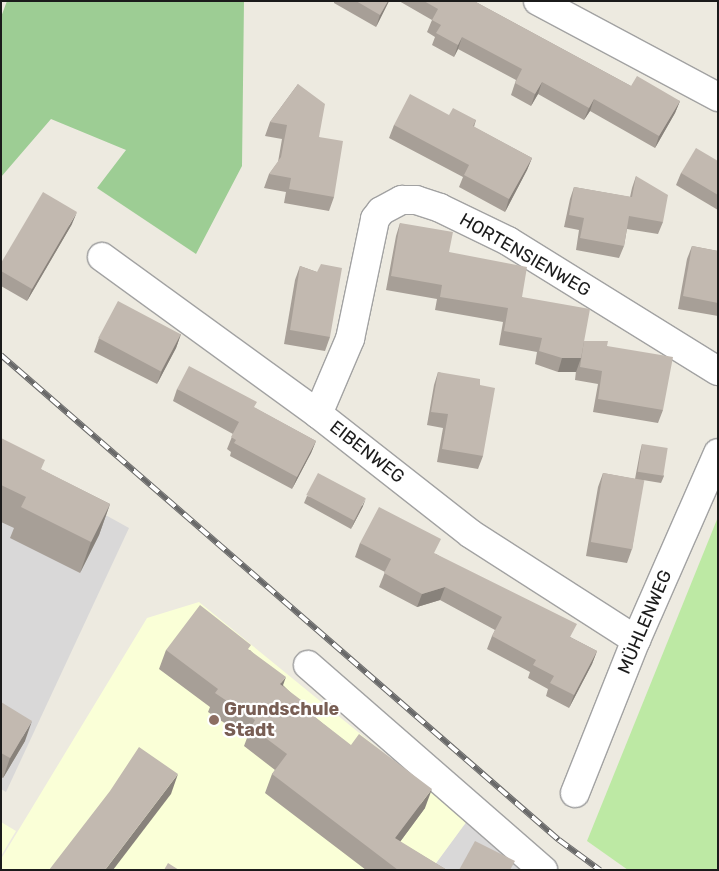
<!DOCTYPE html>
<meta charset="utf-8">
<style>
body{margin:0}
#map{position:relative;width:719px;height:871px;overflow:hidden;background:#edeae0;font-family:Rubik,sans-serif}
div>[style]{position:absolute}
.residential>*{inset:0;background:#d9d8d8}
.education>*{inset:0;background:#faffd7}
.grass>*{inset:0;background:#bde9a4}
.forest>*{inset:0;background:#9dcd94}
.roads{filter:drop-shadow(1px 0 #a2a2a2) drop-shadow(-1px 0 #a2a2a2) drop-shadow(0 1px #a2a2a2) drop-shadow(0 -1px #a2a2a2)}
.street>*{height:28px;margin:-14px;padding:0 14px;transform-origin:14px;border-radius:14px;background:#fff}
.rail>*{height:5.5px;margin-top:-2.75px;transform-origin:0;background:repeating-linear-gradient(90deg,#fff 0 11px,#696969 0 22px);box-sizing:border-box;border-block:1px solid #696969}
.wall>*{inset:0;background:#a79f97}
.shaded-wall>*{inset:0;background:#88827b}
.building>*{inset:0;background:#c2b9b0;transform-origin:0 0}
.dots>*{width:14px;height:14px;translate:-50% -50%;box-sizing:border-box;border:2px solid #fff;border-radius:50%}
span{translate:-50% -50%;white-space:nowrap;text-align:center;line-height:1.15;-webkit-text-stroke:4.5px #fff;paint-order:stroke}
.street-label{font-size:18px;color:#1b1b1b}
.education-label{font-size:18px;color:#785e54;font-weight:700}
.left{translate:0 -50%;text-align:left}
.frame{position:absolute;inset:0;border:2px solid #1b1b1b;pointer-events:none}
</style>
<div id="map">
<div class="residential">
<div style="clip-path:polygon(1px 457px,129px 528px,6px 792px,1px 789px)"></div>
<div style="clip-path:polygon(467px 821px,530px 870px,431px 870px)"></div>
</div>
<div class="education">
<div style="clip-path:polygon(199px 602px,467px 821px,431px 870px,1px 870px,1px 859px,147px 618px)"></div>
<div style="clip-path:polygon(1px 822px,16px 831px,1px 856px)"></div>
</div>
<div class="grass">
<div style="clip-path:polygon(718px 517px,718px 870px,628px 870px,587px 841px)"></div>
</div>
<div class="forest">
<div style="clip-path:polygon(7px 1px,244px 1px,242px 166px,196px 254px,97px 188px,126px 150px,51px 119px,1px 177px,1px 17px)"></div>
</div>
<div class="roads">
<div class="street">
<div style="left:538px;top:1px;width:204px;rotate:28.1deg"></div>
<div style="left:102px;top:257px;width:267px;rotate:36deg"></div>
<div style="left:318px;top:414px;width:194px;rotate:38.1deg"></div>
<div style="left:471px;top:534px;width:196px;rotate:32.7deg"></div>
<div style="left:318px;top:414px;width:82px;rotate:-66.9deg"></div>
<div style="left:350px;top:339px;width:123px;rotate:-78.2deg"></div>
<div style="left:375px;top:219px;width:10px;rotate:-53deg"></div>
<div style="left:381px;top:211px;width:24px;rotate:-28deg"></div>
<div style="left:402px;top:200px;width:14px"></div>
<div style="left:416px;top:200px;width:25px;rotate:18deg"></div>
<div style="left:440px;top:208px;width:76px;rotate:25.9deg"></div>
<div style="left:508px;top:241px;width:247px;rotate:31.8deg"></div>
<div style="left:308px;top:665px;width:312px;rotate:41.1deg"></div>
<div style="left:575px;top:793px;width:165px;rotate:-68.3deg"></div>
<div style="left:636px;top:640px;width:204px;rotate:-66.3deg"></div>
</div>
</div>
<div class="rail">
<div style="left:1px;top:355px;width:739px;rotate:41deg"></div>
<div style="left:559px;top:840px;width:51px;rotate:36.2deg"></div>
</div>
<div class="wall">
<div style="clip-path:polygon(334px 1px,389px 1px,376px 27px,334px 3px)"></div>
<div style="clip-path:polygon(399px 1px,474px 1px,631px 86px,680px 101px,675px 113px,655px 148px,590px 111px,584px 120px,538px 94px,531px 106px,511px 95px,516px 80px,458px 49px,454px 57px,432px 45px,435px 37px,427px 32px,432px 20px)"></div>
<div style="clip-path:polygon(298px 84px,319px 137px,334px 197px,329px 211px,284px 203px,286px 192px,264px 188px,269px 174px,278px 162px,282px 139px,265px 136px,270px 122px)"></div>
<div style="clip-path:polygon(449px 115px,476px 120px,474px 127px,532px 158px,527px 170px,505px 212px,459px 187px,463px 177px,389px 138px,394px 125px)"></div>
<div style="clip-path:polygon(718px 161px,718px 210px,676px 185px,681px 173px)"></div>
<div style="clip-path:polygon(636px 176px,663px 222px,658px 234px,627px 229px,624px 246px,619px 258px,576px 250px,579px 230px,564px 227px,570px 199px,574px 187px,630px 197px,632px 188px)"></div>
<div style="clip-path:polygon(400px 223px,522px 297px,584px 341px,607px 346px,663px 410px,658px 423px,593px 412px,598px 384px,575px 380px,576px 371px,558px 372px,535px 364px,537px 352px,499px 345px,503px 322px,435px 310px,437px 299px,386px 290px,396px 236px)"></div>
<div style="clip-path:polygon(72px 224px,27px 301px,1px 286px,1px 263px)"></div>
<div style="clip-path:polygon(692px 246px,718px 251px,718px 316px,678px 309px,687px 259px)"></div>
<div style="clip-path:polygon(300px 266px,317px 272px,330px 337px,325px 351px,284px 344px,295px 280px)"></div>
<div style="clip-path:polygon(181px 334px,176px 348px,157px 384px,94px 352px,99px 338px)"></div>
<div style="clip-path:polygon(438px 372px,480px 385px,483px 456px,478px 469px,437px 462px,443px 428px,427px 425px,434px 385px)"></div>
<div style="clip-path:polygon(177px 389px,255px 408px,316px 441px,311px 453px,292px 489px,230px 456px,231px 452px,227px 449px,233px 434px,173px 401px)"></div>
<div style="clip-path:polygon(1px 438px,42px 470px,110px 504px,99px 535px,80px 573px,10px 538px,14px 528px,1px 522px)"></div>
<div style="clip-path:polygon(642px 444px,664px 476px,661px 483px,643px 480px,632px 549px,627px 563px,586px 556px,598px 487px,603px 473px,635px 479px,640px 452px)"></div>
<div style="clip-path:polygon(307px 496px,363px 506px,351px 529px,304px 503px)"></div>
<div style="clip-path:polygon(360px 543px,436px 554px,572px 638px,597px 651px,592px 664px,569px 708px,546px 696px,548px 689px,528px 678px,530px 672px,487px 649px,492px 636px,495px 630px,440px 600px,417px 607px,379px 587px,385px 572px,355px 557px)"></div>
<div style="clip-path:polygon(166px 650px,250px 650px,283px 685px,316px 718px,425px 808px,400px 842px,447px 870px,366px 870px,265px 793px,272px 774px,275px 770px,244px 746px,247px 738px,208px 712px,210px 707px,159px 669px)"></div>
<div style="clip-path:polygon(1px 702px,25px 741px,3px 778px,1px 777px)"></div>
</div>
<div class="shaded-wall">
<div style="clip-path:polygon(388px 1px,389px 1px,376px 27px,380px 15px)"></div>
<div style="clip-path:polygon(462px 37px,458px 49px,454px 57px,458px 45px)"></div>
<div style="clip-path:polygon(542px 82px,538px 94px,531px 106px,535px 94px)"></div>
<div style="clip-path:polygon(594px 99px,590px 111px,584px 120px,589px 108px)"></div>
<div style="clip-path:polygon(680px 101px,675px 113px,655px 148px,659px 136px)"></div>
<div style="clip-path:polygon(532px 158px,527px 170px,505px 212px,509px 199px)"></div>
<div style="clip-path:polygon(77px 212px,72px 224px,27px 301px,32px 289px)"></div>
<div style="clip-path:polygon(181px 334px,176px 348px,157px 384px,162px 370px)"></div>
<div style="clip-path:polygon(562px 358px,581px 358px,576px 372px,558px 372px)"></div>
<div style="clip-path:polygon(316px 441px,311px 453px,292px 489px,297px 477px)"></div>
<div style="clip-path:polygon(366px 498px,363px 506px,351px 529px,354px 522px)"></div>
<div style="clip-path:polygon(110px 504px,99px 535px,80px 573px,91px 542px)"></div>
<div style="clip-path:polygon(445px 587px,440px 600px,417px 607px,422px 594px)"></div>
<div style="clip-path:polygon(597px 651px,592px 664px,569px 708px,574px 695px)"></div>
<div style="clip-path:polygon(286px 677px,279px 696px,280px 684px)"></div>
<div style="clip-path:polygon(32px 721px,25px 741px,3px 778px,10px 758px)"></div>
<div style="clip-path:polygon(178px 774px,171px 794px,113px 870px,105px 870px)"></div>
<div style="clip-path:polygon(432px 789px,425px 808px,388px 858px,395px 838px)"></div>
</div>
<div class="building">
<div style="clip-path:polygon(356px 1px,388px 1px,380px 15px)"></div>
<div style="clip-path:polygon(424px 1px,474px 1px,631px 86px,637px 76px,680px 101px,659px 136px,594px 99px,589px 108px,542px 82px,535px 94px,515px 83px,522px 69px,462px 37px,458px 45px,436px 33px,441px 25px,432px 20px,438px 9px)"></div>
<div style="clip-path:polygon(298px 84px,325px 104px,319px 137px,343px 141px,334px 197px,289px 189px,291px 178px,269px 174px,281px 157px,287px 125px,270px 122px)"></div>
<div style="clip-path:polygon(410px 94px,449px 115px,453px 108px,476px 120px,473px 126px,532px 158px,509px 199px,464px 175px,469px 165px,394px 125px)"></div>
<div style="clip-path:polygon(696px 148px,718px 161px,718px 195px,681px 173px)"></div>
<div style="clip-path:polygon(636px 176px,668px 195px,663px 222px,629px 216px,624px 246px,580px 238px,584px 218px,569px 215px,574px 187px,632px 197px)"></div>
<div style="clip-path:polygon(43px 192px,77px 212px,32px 289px,1px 271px,1px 263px)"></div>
<div style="clip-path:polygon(400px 223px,453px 232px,449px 252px,527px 267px,522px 297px,590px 309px,581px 358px,562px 358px,539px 351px,542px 338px,504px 331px,508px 308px,440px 297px,442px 285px,391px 276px)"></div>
<div style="clip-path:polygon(692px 246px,718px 251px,718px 303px,683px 296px)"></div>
<div style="clip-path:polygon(321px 264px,342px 268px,330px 337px,290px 330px,300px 266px,317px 272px)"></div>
<div style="left:118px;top:301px;width:71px;height:42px;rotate:28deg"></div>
<div style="clip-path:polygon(584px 341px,608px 341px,607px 346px,673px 357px,663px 410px,598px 399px,602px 371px,580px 367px)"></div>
<div style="clip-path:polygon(189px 366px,257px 402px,254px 407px,316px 441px,297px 477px,234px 443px,236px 440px,231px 437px,239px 422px,177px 389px)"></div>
<div style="clip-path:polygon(438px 372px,480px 379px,480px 385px,495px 388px,483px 456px,442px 449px,448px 414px,431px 412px)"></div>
<div style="clip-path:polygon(1px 438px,45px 460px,41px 469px,110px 504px,91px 542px,21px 507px,26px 497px,1px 485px)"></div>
<div style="left:642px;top:444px;width:26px;height:28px;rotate:9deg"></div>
<div style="left:318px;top:473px;width:54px;height:25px;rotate:28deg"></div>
<div style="left:603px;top:473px;width:42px;height:70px;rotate:10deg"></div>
<div style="clip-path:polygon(379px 507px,441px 539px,434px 553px,577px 624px,570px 637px,597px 651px,574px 695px,550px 683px,554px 676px,533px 665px,536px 660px,492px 636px,502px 617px,445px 587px,422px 594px,384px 573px,391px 559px,360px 543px)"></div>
<div style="clip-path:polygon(200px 605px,251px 645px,248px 649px,286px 677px,280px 684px,318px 713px,315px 717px,351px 745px,359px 734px,432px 789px,395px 838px,447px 870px,398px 870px,272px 774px,287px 754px,251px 727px,255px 720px,215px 693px,218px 689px,166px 650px)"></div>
<div style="clip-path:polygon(1px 702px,32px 721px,10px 758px,1px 753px)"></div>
<div style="clip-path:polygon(139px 747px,178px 774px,105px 870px,49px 870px,110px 791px)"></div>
<div style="clip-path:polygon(475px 841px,515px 861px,510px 870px,459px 870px)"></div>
<div style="clip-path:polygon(168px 863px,179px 870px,164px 870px)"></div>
</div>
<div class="dots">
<div style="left:214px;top:720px;background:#8d6e63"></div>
</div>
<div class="street-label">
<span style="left:525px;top:255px;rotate:30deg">HORTENSIENWEG</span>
<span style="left:367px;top:452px;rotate:38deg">EIBENWEG</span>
<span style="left:645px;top:622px;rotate:-67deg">MÜHLENWEG</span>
</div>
<div class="education-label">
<span class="left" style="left:224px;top:720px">Grundschule<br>Stadt</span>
</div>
<div class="frame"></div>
</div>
